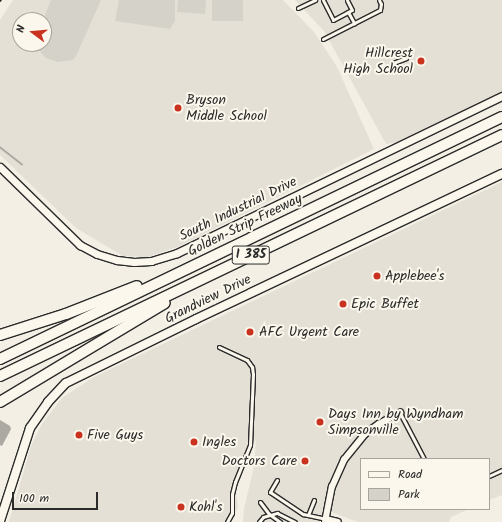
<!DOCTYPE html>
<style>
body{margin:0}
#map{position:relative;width:502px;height:522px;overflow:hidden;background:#f3efe4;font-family:Kalam,sans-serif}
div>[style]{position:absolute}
.built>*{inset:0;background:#e4e0d6}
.green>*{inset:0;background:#d5d2c9;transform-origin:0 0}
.water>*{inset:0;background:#aca9a2}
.stream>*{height:1.5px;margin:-0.75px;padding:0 0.75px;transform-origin:0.75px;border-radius:0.75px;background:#aca9a2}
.roads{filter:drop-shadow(1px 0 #2b2b2b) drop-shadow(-1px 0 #2b2b2b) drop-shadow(0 1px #2b2b2b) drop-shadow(0 -1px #2b2b2b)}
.service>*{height:3px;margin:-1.5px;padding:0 1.5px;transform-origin:1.5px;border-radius:1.5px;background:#fbf7ec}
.minor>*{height:5.5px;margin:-2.75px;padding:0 2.75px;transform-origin:2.75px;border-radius:2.75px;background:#fbf7ec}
.tertiary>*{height:7px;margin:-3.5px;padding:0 3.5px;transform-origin:3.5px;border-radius:3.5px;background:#fbf7ec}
.secondary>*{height:8px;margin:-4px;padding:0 4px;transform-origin:4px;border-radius:4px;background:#fbf7ec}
.motorway>*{height:10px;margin:-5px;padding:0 5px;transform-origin:5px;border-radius:5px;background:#fbf7ec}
.rail>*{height:1.5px;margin:-0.75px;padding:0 0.75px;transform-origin:0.75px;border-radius:0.75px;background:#2b2b2b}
.dots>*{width:11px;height:11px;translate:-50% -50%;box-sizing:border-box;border:2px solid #fbf7ec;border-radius:50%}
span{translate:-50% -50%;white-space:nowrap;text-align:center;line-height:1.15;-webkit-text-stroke:4px #fbf7ec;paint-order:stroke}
.shield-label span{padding:1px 3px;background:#fbf7ec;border:1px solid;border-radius:3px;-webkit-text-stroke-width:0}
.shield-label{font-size:13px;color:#2b2b2b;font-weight:700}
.poi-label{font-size:14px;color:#2b2b2b}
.right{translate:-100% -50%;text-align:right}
.left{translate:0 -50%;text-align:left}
.street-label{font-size:14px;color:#2b2b2b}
.legend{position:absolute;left:360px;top:458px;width:130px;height:52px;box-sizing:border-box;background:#fbf7ec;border:1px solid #a8a59f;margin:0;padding:5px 7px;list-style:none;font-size:12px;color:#2b2b2b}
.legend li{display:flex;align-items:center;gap:8px;height:20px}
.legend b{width:20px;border:1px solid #a8a59f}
.north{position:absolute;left:12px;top:12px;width:40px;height:40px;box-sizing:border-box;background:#fbf7ec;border:1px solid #a8a59f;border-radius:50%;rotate:286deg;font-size:11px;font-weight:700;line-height:16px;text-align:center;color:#2b2b2b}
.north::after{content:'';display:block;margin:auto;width:14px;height:18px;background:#c8321e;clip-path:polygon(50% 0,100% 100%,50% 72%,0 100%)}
.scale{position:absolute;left:12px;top:492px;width:86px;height:18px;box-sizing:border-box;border:2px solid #2b2b2b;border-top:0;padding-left:5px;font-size:12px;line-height:14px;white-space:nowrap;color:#2b2b2b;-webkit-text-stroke:3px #fbf7ec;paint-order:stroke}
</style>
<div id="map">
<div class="built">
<div style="clip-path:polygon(evenodd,13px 0,283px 0,314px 32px,337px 67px,374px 149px,180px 246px,148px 257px,123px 256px,76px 228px,0 155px,0 20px,13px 0,20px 20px,44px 20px,44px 44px,20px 44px,20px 20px)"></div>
<div style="clip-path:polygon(295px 0,502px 0,502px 92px,397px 142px,386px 144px,324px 31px)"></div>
<div style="clip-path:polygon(502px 182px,502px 495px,489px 500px,489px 459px,361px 459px,361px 509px,469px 509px,451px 517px,449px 522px,358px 522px,323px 509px,320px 522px,243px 522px,244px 509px,254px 466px,256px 439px,235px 483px,238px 507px,231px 522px,9px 522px,31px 446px,42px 424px,62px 398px,94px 377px)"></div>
</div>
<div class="green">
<div style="clip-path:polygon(51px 0,101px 0,77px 54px,73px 60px,57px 62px,46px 58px,36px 47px,36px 44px,44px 44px,43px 20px)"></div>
<div style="clip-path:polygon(119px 0,175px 0,175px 21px,170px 29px,115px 21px)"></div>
<div style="clip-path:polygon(178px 0,206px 0,205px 14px,177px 12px)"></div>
<div style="left:212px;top:0;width:31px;height:21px"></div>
</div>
<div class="water">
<div style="clip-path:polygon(0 420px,10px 426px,11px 429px,2px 446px,0 445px)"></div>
</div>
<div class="stream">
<div style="left:0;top:147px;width:28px;rotate:38deg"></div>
</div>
<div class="roads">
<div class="service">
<div style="left:323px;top:0;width:22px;rotate:63deg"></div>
<div style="left:333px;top:20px;width:21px;rotate:-28deg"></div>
<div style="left:352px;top:10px;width:11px;rotate:-117deg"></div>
<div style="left:298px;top:8px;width:19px;rotate:-25deg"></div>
<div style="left:348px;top:12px;width:13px;rotate:61deg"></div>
<div style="left:323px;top:39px;width:64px;rotate:-27deg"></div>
<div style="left:380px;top:10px;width:6px;rotate:-81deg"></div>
<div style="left:381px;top:4px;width:4px;rotate:-117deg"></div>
<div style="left:393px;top:63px;width:14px;rotate:-21deg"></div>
<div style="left:219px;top:347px;width:31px;rotate:25deg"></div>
<div style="left:247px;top:360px;width:9px;rotate:54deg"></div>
<div style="left:252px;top:367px;width:7px;rotate:82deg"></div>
<div style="left:253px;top:374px;width:71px;rotate:92.4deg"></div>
<div style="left:250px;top:445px;width:40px;rotate:112deg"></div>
<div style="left:235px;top:482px;width:12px;rotate:104deg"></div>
<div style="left:232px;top:494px;width:19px;rotate:90deg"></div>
<div style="left:232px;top:513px;width:10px;rotate:119deg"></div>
<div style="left:400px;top:413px;width:52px;rotate:62.4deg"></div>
<div style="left:489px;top:476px;width:14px;rotate:-25deg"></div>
<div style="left:277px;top:480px;width:14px;rotate:120deg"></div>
<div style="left:270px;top:492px;width:40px;rotate:34deg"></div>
<div style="left:303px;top:514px;width:24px;rotate:12deg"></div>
<div style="left:260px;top:502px;width:15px;rotate:53deg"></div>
<div style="left:269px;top:514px;width:14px;rotate:36deg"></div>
<div style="left:308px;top:515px;width:16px;rotate:-68deg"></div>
<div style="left:259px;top:522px;width:6px;rotate:-51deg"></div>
<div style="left:263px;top:517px;width:15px;rotate:-16deg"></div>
<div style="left:277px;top:513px;width:20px;rotate:27deg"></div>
</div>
<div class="minor">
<div style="left:326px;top:519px;width:12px;rotate:14deg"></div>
<div style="left:325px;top:522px;width:36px;rotate:-79deg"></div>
<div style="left:332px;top:487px;width:30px;rotate:-66deg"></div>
<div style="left:344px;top:460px;width:33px;rotate:-51deg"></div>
<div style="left:365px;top:434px;width:17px;rotate:-36deg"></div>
<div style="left:379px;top:424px;width:24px;rotate:-28deg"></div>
</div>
<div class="tertiary">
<div style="left:0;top:167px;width:112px;rotate:44.3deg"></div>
<div style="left:80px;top:245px;width:19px;rotate:28deg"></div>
<div style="left:97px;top:254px;width:21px;rotate:17deg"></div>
<div style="left:117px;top:260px;width:17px;rotate:7deg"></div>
<div style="left:134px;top:262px;width:17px;rotate:-3deg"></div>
<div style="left:151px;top:261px;width:27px;rotate:-17deg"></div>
<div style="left:177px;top:253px;width:361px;rotate:-25.8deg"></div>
</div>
<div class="secondary">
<div style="left:0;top:521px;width:98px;rotate:-72.1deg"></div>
<div style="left:30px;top:428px;width:32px;rotate:-55deg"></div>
<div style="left:48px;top:402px;width:26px;rotate:-47deg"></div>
<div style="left:66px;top:383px;width:145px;rotate:-26.2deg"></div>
<div style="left:196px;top:319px;width:339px;rotate:-25.4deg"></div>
</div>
<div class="motorway">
<div style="left:0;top:335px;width:69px;rotate:-17.7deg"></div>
<div style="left:66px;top:314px;width:76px;rotate:-21.5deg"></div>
<div style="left:0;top:359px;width:557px;rotate:-25.74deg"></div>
<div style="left:0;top:376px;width:557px;rotate:-25.64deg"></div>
<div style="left:0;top:402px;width:192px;rotate:-31deg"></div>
</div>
</div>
<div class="rail">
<div style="left:0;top:1px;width:1px;rotate:-45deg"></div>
</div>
<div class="dots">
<div style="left:421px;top:61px;background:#c8321e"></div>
<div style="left:178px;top:108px;background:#c8321e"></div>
<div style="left:377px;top:276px;background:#c8321e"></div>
<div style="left:343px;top:304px;background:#c8321e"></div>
<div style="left:250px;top:332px;background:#c8321e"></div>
<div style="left:320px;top:422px;background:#c8321e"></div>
<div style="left:79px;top:435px;background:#c8321e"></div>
<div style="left:194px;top:442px;background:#c8321e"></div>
<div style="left:305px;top:461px;background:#c8321e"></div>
<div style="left:181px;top:507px;background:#c8321e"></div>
</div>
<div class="shield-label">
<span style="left:251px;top:255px">I 385</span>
</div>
<div class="poi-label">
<span class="right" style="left:413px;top:61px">Hillcrest<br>High School</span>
<span class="left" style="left:186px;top:108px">Bryson<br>Middle School</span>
<span class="left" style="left:385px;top:276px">Applebee's</span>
<span class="left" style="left:351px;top:304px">Epic Buffet</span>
<span class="left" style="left:259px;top:332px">AFC Urgent Care</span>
<span class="left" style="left:328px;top:422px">Days Inn by Wyndham<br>Simpsonville</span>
<span class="left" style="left:87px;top:435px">Five Guys</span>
<span class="left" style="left:202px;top:442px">Ingles</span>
<span class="right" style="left:297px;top:461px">Doctors Care</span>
<span class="left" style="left:189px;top:507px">Kohl's</span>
</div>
<div class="street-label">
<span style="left:238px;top:209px;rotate:-26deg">South Industrial Drive</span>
<span style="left:245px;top:225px;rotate:-26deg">Golden Strip Freeway</span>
<span style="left:208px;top:299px;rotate:-26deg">Grandview Drive</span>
</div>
<ul class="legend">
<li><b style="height:5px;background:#fbf7ec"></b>Road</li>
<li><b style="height:11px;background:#d5d2c9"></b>Park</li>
</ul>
<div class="north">N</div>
<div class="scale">100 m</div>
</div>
